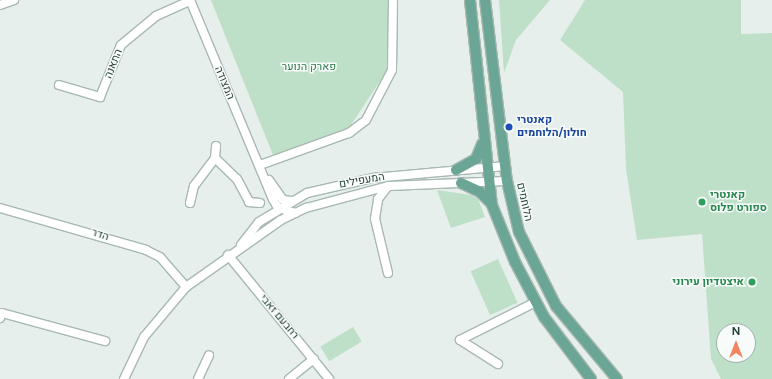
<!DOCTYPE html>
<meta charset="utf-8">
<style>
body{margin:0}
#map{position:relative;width:772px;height:379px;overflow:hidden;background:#e6efeb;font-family:Figtree,Heebo,sans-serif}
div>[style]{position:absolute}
.green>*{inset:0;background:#bfe0c8;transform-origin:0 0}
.roads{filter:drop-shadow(1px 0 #a8b8b2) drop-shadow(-1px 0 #a8b8b2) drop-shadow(0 1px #a8b8b2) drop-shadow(0 -1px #a8b8b2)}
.minor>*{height:8px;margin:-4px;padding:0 4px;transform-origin:4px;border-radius:4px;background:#fff}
.major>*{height:10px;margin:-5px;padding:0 5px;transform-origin:5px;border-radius:5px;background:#6aa596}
.dots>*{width:11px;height:11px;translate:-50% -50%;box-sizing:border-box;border:2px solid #f7fbf9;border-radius:50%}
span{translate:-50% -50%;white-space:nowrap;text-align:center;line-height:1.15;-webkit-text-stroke:3px #f7fbf9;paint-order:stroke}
.street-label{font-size:11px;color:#24423a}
.park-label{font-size:11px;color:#2d7a4b}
.transit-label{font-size:11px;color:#164399;font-weight:700}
.left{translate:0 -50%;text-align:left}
.leisure-label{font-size:11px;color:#27864d;font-weight:700}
.right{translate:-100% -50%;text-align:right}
.north{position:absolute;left:716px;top:323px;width:40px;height:40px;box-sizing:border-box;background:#f7fbf9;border:1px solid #a3b1ad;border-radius:50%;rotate:0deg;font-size:11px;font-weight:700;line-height:16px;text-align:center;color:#24423a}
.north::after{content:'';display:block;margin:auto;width:14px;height:18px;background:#f4845f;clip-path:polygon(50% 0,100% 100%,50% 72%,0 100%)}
</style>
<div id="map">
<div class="green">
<div style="clip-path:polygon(211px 0,390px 0,388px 69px,347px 131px,275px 160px)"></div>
<div style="clip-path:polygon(499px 0,550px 0,516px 40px,504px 73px)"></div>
<div style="clip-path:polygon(evenodd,585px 0,741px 0,741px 34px,772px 33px,772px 379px,721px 379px,711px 359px,702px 234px,637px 240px,626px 169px,623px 92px,560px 40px,585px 0,724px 331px,748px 331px,748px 355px,724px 355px,724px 331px)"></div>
<div style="clip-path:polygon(437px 190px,471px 195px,478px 199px,485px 217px,451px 228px)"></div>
<div style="left:498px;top:259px;width:48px;height:30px;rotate:66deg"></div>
<div style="left:353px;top:327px;width:17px;height:38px;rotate:59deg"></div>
</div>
<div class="roads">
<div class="minor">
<div style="left:190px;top:0;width:216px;rotate:67.4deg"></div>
<div style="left:273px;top:199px;width:10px;rotate:61deg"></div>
<div style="left:278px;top:208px;width:18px;rotate:16deg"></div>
<div style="left:0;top:5px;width:15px;rotate:-20deg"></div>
<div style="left:59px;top:85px;width:43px;rotate:16.3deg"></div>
<div style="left:100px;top:97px;width:56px;rotate:-68deg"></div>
<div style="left:121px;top:45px;width:45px;rotate:-39.6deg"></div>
<div style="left:156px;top:16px;width:37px;rotate:-24deg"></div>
<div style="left:215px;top:158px;width:30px;rotate:44deg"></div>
<div style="left:237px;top:179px;width:26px;rotate:62deg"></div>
<div style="left:249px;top:202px;width:11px;rotate:5deg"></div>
<div style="left:260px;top:165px;width:95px;rotate:-19.8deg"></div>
<div style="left:349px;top:133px;width:21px;rotate:-37deg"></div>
<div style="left:366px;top:120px;width:56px;rotate:-62.5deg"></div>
<div style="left:392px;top:70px;width:70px;rotate:-89.2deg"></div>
<div style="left:269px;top:180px;width:24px;rotate:55deg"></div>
<div style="left:283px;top:200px;width:9px;rotate:6deg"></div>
<div style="left:190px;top:203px;width:17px;rotate:-77deg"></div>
<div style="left:194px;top:186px;width:35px;rotate:-53deg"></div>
<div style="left:215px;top:158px;width:12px;rotate:-85deg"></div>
<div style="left:0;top:208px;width:152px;rotate:16deg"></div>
<div style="left:146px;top:250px;width:16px;rotate:27deg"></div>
<div style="left:160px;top:257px;width:40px;rotate:49deg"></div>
<div style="left:241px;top:245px;width:29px;rotate:-52deg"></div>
<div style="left:259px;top:222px;width:56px;rotate:-31.1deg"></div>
<div style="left:307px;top:193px;width:68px;rotate:-12.8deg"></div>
<div style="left:373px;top:178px;width:133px;rotate:-5.2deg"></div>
<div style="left:228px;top:255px;width:160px;rotate:50.8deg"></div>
<div style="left:388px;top:273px;width:56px;rotate:-103.5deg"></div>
<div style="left:375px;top:219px;width:20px;rotate:-81deg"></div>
<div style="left:378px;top:199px;width:16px;rotate:-52deg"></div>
<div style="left:0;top:318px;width:5px;rotate:-68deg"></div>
<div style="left:2px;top:313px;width:107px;rotate:15.2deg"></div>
<div style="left:498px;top:364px;width:45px;rotate:-147.7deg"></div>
<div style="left:460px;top:340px;width:85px;rotate:-26.6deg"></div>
<div style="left:124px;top:379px;width:47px;rotate:-64.5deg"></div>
<div style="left:144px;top:337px;width:65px;rotate:-50deg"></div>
<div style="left:186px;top:287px;width:116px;rotate:-35.2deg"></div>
<div style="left:281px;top:220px;width:28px;rotate:-26deg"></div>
<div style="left:306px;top:208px;width:85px;rotate:-15deg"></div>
<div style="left:388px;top:186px;width:119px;rotate:-2.4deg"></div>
<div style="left:198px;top:379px;width:26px;rotate:-65deg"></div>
<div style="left:289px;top:379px;width:32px;rotate:-39deg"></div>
</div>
<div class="major">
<div style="left:470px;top:0;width:206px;rotate:83.9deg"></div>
<div style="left:492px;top:205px;width:61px;rotate:68deg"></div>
<div style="left:515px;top:262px;width:62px;rotate:62.2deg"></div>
<div style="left:544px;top:317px;width:78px;rotate:52.8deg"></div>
<div style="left:485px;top:0;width:182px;rotate:83.1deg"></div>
<div style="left:507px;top:181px;width:52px;rotate:76.8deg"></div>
<div style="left:519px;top:232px;width:83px;rotate:63.4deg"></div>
<div style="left:556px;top:306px;width:95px;rotate:50.1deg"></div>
<div style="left:456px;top:170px;width:23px;rotate:-29deg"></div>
<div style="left:476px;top:159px;width:16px;rotate:-68deg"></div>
<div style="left:461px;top:183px;width:21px;rotate:25deg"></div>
<div style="left:480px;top:192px;width:14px;rotate:45deg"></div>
</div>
</div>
<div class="dots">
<div style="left:509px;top:127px;background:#1a4fb4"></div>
<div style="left:702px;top:202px;background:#2e9e5b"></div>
<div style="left:752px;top:282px;background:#2e9e5b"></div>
</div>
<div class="street-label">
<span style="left:114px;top:64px;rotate:-68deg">התאנה</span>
<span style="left:224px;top:83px;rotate:67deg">המצודה</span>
<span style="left:362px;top:181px;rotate:-10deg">המעפילים</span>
<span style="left:524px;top:202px;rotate:77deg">הלוחמים</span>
<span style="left:100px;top:235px;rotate:18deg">הדר</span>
<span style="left:279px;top:317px;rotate:50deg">רחבעם זאבי</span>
</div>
<div class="park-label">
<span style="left:309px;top:67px">פארק הנוער</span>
</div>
<div class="transit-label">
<span class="left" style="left:517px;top:127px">קאנטרי<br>חולון/הלוחמים</span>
</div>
<div class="leisure-label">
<span class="left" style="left:710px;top:202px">קאנטרי<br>ספורט פלוס</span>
<span class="right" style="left:744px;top:282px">איצטדיון עירוני</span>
</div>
<div class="north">N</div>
</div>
